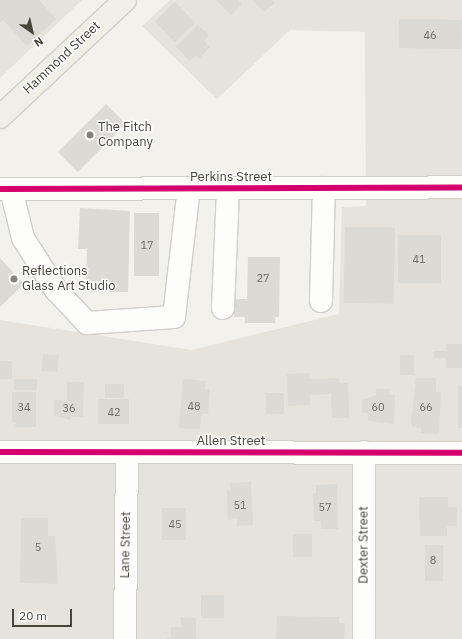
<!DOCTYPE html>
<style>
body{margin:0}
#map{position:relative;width:462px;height:639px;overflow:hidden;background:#f2f1ec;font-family:"IBM Plex Sans",sans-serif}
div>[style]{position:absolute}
.residential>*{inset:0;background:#e5e3db}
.building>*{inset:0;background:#dbdad4;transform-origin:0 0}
.roads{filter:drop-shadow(1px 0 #d0cfca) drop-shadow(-1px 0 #d0cfca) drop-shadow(0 1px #d0cfca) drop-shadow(0 -1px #d0cfca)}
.minor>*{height:22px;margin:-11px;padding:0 11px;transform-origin:11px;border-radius:11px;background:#fdfdfc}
.major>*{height:22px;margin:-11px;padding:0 11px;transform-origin:11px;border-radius:11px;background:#f0efe5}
.cycleway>*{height:6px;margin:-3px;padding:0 3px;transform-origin:3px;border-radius:3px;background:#d6006c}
.dots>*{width:11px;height:11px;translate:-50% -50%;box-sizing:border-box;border:2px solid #fff;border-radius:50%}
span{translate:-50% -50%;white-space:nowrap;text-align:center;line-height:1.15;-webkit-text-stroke:3px #fff;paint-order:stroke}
.number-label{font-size:11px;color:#6d6a60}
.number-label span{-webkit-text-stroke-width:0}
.street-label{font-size:13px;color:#474439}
.poi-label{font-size:13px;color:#474439}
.left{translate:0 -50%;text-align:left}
.north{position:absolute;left:12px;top:12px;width:40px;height:40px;-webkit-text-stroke:3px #fff;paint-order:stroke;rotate:146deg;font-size:11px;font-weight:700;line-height:16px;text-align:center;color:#474439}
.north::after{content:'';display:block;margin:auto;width:14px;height:18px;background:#474439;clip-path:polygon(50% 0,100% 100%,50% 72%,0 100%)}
.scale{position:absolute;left:12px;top:609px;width:60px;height:18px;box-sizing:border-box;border:2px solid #474439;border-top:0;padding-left:5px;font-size:12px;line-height:14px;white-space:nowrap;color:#474439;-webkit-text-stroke:3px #fff;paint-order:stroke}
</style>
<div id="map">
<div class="residential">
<div style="clip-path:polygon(0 0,82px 0,0 78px)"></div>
<div style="clip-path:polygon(170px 0,462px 0,462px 639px,0 639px,0 320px,192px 350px,339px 314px,342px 207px,366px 206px,365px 32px,290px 30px,217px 99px,142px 26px)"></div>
</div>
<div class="building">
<div style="clip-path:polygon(0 0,39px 0,56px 19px,27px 46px,3px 20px,0 22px)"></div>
<div style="clip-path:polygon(216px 0,238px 0,242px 4px,231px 15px)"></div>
<div style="clip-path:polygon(253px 0,272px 0,275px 3px,264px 12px)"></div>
<div style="left:175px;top:2px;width:29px;height:28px;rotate:46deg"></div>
<div style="left:399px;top:19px;width:63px;height:29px;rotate:1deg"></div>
<div style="clip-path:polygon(198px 25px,209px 35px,204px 41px,210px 47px,199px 59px,196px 55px,190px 61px,176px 47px)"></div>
<div style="left:106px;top:104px;width:28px;height:68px;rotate:45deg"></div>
<div style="clip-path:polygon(80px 208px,130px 211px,128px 292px,86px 292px,87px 249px,78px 249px)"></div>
<div style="left:134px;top:213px;width:25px;height:63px"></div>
<div style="left:345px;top:227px;width:50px;height:76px;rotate:1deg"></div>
<div style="left:441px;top:235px;width:48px;height:43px;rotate:90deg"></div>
<div style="clip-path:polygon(248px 257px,280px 257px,279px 317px,275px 317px,275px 323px,245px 323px,245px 317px,234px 317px,235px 299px,247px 299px)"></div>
<div style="clip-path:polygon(0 258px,24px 284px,0 307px)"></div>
<div style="clip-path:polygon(446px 344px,462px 344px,462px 368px,446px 368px,446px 358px,434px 358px,434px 351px,446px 351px)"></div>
<div style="left:43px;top:354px;width:16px;height:17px;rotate:4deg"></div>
<div style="left:400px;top:355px;width:14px;height:20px"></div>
<div style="left:0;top:361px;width:12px;height:18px"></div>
<div style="clip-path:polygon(309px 373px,309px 379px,339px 378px,340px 383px,348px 383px,349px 418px,332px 418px,331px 394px,310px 395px,310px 405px,288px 406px,287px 374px)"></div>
<div style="clip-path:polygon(416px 378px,436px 378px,436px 392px,441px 392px,439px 434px,421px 433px,421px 428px,413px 427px,411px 423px)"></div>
<div style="left:14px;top:379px;width:23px;height:11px"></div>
<div style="clip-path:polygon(183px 379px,205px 381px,205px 389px,210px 389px,208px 414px,201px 414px,200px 429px,179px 428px)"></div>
<div style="clip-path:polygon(67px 382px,84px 382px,83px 417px,71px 417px,71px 420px,54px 416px,54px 400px,67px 400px)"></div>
<div style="left:105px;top:384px;width:19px;height:14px"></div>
<div style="left:458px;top:386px;width:4px;height:42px"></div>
<div style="clip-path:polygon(376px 389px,389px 389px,389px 395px,395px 395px,394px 424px,368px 421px,368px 413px,362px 413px,362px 400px,376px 395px)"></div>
<div style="clip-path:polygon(12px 392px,36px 392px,36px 427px,15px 427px,16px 422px,12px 422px)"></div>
<div style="left:266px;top:393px;width:18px;height:21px"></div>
<div style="left:98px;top:399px;width:31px;height:25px"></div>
<div style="clip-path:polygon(251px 482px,253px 525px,237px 526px,237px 519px,228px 520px,227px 491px,230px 490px,230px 483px)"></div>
<div style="clip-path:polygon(337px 484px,338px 529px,321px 529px,321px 521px,314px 521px,313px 493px,316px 493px,316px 485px)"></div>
<div style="clip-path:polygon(419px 497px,448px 497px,448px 507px,457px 507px,457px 526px,447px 526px,447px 536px,420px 536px)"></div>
<div style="left:162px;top:508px;width:24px;height:32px"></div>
<div style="clip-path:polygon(21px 518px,48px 518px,48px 536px,55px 536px,58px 584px,20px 583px)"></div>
<div style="left:293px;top:534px;width:19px;height:23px"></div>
<div style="left:443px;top:545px;width:36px;height:18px;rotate:90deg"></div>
<div style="left:201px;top:595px;width:23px;height:23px"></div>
<div style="clip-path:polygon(277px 616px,339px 617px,339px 623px,345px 623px,344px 639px,276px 639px)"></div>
<div style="clip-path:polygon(181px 617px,196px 618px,196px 639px,165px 639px,171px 637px,171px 627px,181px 627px)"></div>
</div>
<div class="roads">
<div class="minor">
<div style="left:0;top:189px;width:462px;rotate:-0.2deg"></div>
<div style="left:11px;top:189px;width:50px;rotate:76.2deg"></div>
<div style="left:23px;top:238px;width:62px;rotate:57.6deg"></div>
<div style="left:56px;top:290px;width:45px;rotate:46.8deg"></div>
<div style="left:87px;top:323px;width:87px;rotate:-3.9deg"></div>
<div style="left:174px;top:317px;width:130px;rotate:-83.4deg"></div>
<div style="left:321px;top:301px;width:113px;rotate:-88.5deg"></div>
<div style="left:223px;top:308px;width:120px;rotate:-87.6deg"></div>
<div style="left:0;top:452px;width:462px;rotate:0.1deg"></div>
<div style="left:125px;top:639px;width:187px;rotate:-89.4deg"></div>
<div style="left:364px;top:639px;width:187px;rotate:-90deg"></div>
</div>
<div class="major">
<div style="left:0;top:117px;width:171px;rotate:-43.1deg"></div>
</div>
</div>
<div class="cycleway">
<div style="left:0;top:189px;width:462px;rotate:-0.2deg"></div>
<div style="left:0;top:452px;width:462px;rotate:0.1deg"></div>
</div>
<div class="dots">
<div style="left:90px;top:135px;background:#838178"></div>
<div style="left:14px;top:279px;background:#838178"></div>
</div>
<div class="number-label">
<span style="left:430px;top:35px">46</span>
<span style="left:147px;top:245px">17</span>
<span style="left:419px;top:259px">41</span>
<span style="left:263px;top:278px">27</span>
<span style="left:194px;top:406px">48</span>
<span style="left:24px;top:407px">34</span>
<span style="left:378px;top:407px">60</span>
<span style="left:426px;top:407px">66</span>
<span style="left:69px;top:408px">36</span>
<span style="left:114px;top:412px">42</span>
<span style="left:240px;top:505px">51</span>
<span style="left:325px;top:507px">57</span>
<span style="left:175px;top:524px">45</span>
<span style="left:38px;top:547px">5</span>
<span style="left:433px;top:560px">8</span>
</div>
<div class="street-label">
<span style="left:62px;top:58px;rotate:-43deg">Hammond Street</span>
<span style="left:231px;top:177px">Perkins Street</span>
<span style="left:231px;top:441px">Allen Street</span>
<span style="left:126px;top:545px;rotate:-89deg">Lane Street</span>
<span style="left:364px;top:545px;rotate:-90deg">Dexter Street</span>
</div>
<div class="poi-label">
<span class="left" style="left:98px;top:135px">The Fitch<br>Company</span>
<span class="left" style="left:22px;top:279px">Reflections<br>Glass Art Studio</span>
</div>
<div class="north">N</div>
<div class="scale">20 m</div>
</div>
